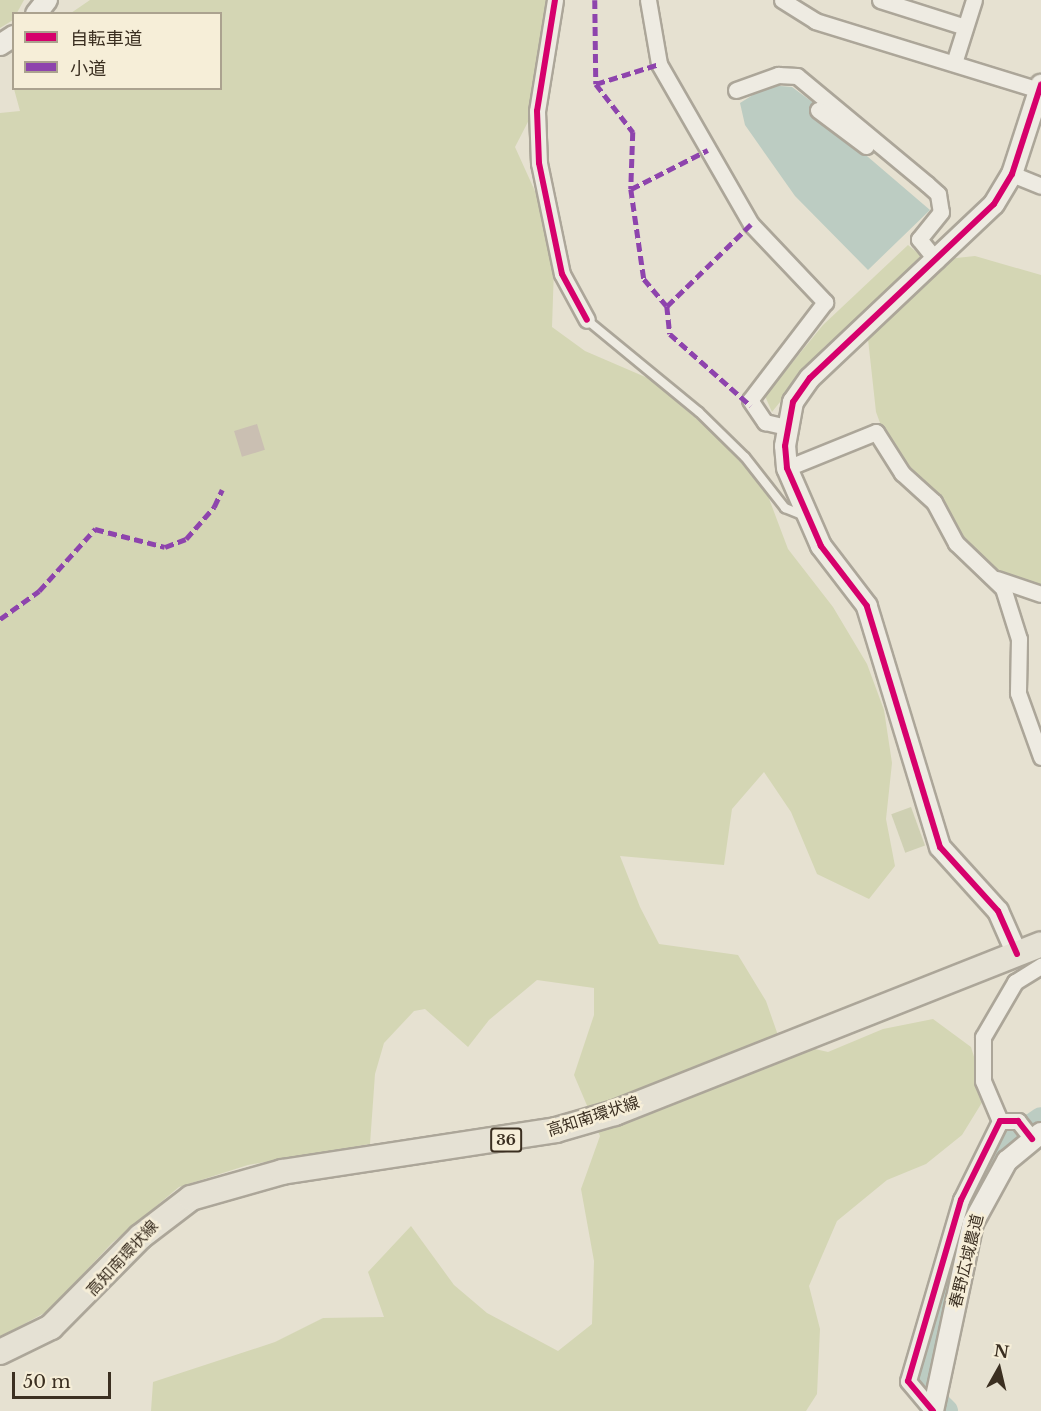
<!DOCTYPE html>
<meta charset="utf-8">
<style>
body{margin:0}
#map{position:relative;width:1041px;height:1411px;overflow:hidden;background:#e6e1d1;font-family:"Libre Baskerville","Noto Sans JP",serif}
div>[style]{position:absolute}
.green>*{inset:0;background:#d4d6b4}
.cemetery>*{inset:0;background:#cfd0b3;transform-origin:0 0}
.water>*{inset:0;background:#bcccc2}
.river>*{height:24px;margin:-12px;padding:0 12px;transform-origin:12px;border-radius:12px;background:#bcccc2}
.building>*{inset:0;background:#cabfb2;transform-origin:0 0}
.roads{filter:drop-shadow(2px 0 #aca699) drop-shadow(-2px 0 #aca699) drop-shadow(0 2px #aca699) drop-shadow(0 -2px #aca699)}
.service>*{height:8px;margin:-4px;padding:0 4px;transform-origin:4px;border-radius:4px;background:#eeebe2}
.minor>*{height:15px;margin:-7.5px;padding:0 7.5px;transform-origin:7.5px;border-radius:7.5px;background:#eeebe2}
.tertiary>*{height:20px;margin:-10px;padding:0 10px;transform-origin:10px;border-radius:10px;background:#eeebe2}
.primary>*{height:24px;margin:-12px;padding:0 12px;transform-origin:12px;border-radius:12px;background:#e5e1d4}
.quiet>*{height:4.5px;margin-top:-2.25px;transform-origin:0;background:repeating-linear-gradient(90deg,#8e44ad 0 9px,transparent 0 13.5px)}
.cycleway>*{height:6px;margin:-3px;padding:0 3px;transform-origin:3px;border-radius:3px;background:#d6006c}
span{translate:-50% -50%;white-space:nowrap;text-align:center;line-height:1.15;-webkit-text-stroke:5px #f6eed8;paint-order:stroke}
.shield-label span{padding:2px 4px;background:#f6eed8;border:2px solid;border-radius:4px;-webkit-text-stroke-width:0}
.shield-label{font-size:15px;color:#3b2f21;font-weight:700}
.street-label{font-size:16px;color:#3b2f21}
.legend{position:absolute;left:12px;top:12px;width:210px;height:78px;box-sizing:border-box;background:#f6eed8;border:2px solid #aba28f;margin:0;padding:8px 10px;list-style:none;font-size:18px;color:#3b2f21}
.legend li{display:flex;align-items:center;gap:12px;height:30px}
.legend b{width:30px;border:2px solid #aba28f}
.north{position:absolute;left:969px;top:1339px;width:60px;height:60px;-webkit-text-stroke:4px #f6eed8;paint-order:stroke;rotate:8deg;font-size:16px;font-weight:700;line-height:24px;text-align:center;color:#3b2f21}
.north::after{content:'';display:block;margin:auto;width:21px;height:27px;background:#3b2f21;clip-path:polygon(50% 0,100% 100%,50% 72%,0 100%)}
.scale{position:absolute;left:12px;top:1372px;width:99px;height:27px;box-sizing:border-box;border:3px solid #3b2f21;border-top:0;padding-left:8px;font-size:18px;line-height:21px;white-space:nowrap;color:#3b2f21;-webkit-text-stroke:4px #f6eed8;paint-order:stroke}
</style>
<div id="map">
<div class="green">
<div style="clip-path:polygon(0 0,24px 0,13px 20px,0 28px)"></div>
<div style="clip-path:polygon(90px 0,549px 0,531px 116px,515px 147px,539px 200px,554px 268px,552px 327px,585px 351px,650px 379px,712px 432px,765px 488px,788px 549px,833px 607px,867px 664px,884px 710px,892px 763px,886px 819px,895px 866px,869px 899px,817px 874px,791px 812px,764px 772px,732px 809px,724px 865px,620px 856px,640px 907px,659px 944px,738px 955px,766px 1001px,780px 1041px,828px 1052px,883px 1029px,933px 1019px,971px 1047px,986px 1096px,962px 1135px,926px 1164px,887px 1180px,837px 1221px,809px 1286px,820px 1329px,817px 1394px,806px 1411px,151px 1411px,153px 1382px,275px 1342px,323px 1318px,384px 1317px,368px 1272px,411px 1226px,454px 1285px,487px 1313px,558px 1351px,592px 1324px,594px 1261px,581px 1189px,600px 1136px,574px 1075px,594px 1015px,594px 988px,537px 980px,489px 1020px,468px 1047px,425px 1009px,414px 1011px,384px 1043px,375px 1074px,370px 1144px,248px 1165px,179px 1187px,112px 1243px,48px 1311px,0 1337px,0 113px,20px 111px,14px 89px,220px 88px,220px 14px,71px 13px)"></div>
<div style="clip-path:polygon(908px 245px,925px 259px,824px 347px,772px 412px,765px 396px,823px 325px)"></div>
<div style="clip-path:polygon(975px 256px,1041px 275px,1041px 594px,1011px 583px,970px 552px,934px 493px,890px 450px,876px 412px,868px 339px,947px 259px)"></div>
</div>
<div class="cemetery">
<div style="left:911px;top:807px;width:41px;height:21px;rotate:70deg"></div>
</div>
<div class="water">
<div style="clip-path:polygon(769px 85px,792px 87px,815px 104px,812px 109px,930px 210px,868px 270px,795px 196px,745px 125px,740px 103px)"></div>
</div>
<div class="river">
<div style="left:946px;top:1411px;width:34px;rotate:-135deg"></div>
<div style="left:922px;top:1387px;width:16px;rotate:-104deg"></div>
<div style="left:918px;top:1371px;width:78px;rotate:-69.7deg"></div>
<div style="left:945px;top:1298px;width:76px;rotate:-78.7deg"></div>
<div style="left:960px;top:1223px;width:88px;rotate:-61.4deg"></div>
<div style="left:1002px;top:1146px;width:47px;rotate:-34.7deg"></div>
</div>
<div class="building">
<div style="left:257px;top:424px;width:27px;height:24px;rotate:73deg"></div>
</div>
<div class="roads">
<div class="service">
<div style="left:587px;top:320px;width:145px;rotate:39.4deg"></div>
<div style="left:699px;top:412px;width:64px;rotate:44.4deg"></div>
<div style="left:745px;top:457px;width:65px;rotate:51.9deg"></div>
<div style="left:785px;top:508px;width:22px;rotate:22deg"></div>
</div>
<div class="minor">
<div style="left:555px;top:0;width:112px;rotate:99.2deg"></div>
<div style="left:537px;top:111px;width:52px;rotate:87.8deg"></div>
<div style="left:539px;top:163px;width:113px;rotate:78.3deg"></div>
<div style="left:562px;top:274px;width:52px;rotate:61.5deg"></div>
<div style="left:648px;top:0;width:65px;rotate:80.2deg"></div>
<div style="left:659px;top:64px;width:185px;rotate:60.1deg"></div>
<div style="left:751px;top:224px;width:108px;rotate:46.5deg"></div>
<div style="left:825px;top:302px;width:123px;rotate:127.4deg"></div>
<div style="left:750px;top:400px;width:27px;rotate:56deg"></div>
<div style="left:765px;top:422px;width:22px;rotate:13deg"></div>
<div style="left:782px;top:0;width:39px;rotate:32deg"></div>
<div style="left:815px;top:21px;width:234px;rotate:17.1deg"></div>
<div style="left:880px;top:0;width:89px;rotate:17.6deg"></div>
<div style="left:954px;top:63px;width:66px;rotate:-72.4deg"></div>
<div style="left:736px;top:90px;width:45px;rotate:-19.7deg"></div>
<div style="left:778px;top:75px;width:19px;rotate:3deg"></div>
<div style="left:797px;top:76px;width:169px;rotate:39.7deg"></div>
<div style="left:927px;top:184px;width:15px;rotate:42deg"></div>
<div style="left:938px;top:194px;width:18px;rotate:81deg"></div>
<div style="left:941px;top:212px;width:35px;rotate:129deg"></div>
<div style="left:919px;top:239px;width:28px;rotate:51deg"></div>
<div style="left:818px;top:110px;width:60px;rotate:36.9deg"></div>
<div style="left:1012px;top:174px;width:31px;rotate:22deg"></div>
<div style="left:787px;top:468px;width:96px;rotate:-22deg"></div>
<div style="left:876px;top:432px;width:49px;rotate:57.6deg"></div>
<div style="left:902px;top:473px;width:43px;rotate:42.2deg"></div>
<div style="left:934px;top:502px;width:47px;rotate:61.8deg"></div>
<div style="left:956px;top:543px;width:65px;rotate:43.8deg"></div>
<div style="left:1003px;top:588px;width:53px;rotate:72.6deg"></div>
<div style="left:1019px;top:639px;width:54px;rotate:91.1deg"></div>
<div style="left:1018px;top:693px;width:68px;rotate:70.2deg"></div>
<div style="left:997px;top:579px;width:46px;rotate:18.8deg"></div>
<div style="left:1000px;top:1121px;width:43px;rotate:-113deg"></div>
<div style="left:983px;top:1081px;width:44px;rotate:-90deg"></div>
<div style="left:983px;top:1037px;width:64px;rotate:-59.8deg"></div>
<div style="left:1015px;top:982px;width:31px;rotate:-32deg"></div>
<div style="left:933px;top:1411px;width:39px;rotate:-130deg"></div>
<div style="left:908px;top:1381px;width:189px;rotate:-73.7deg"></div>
<div style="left:961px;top:1200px;width:88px;rotate:-63.7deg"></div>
<div style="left:1000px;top:1121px;width:18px"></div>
<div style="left:1018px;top:1121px;width:23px;rotate:52deg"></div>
</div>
<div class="tertiary">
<div style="left:36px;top:14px;width:18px;rotate:-52deg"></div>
<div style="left:0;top:45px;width:17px;rotate:-33deg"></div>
<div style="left:1017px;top:954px;width:47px;rotate:-113.8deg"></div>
<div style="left:998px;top:911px;width:86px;rotate:-132.2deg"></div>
<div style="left:940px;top:847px;width:252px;rotate:-106.9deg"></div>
<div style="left:867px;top:606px;width:76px;rotate:-127.5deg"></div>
<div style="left:821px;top:546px;width:85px;rotate:-113.6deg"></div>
<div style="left:787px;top:468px;width:22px;rotate:-95deg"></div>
<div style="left:785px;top:446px;width:45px;rotate:-79.7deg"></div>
<div style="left:793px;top:402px;width:29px;rotate:-55deg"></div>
<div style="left:810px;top:378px;width:253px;rotate:-43.4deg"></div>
<div style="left:994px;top:204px;width:35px;rotate:-59deg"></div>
<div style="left:1012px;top:174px;width:94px;rotate:-72deg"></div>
<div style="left:933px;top:1411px;width:192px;rotate:-78deg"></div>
<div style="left:973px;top:1223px;width:71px;rotate:-61.3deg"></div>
<div style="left:1007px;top:1161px;width:44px;rotate:-39.5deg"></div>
</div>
<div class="primary">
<div style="left:0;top:1352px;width:57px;rotate:-26.1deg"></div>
<div style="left:51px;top:1327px;width:127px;rotate:-45.3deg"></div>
<div style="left:140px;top:1237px;width:64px;rotate:-37.4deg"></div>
<div style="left:191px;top:1198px;width:95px;rotate:-15.9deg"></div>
<div style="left:282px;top:1172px;width:277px;rotate:-8.7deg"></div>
<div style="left:556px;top:1130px;width:61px;rotate:-16.1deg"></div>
<div style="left:615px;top:1113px;width:458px;rotate:-21.6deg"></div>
</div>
</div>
<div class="quiet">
<div style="left:595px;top:0;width:84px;rotate:89.3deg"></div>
<div style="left:596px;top:84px;width:66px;rotate:-17.6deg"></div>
<div style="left:596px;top:84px;width:61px;rotate:52.4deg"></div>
<div style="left:633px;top:132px;width:57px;rotate:92deg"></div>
<div style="left:631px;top:189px;width:91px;rotate:81.8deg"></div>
<div style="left:644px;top:279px;width:35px;rotate:50deg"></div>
<div style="left:667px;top:306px;width:28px;rotate:84deg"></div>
<div style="left:670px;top:334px;width:108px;rotate:41.6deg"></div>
<div style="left:631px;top:189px;width:86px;rotate:-26.9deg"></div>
<div style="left:667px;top:306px;width:117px;rotate:-44.3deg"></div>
<div style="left:0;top:619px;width:48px;rotate:-35.7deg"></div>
<div style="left:39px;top:591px;width:84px;rotate:-47.9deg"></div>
<div style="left:95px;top:529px;width:72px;rotate:14.4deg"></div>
<div style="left:165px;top:547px;width:22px;rotate:-21deg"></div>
<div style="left:186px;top:539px;width:43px;rotate:-48.8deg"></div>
<div style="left:214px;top:507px;width:19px;rotate:-65deg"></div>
</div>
<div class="cycleway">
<div style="left:555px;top:0;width:112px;rotate:99.2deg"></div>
<div style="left:537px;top:111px;width:52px;rotate:87.8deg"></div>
<div style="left:539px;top:163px;width:113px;rotate:78.3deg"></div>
<div style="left:562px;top:274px;width:52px;rotate:61.5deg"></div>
<div style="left:1017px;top:954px;width:47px;rotate:-113.8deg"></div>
<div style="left:998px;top:911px;width:86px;rotate:-132.2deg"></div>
<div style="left:940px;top:847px;width:252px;rotate:-106.9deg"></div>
<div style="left:867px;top:606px;width:76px;rotate:-127.5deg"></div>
<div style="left:821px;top:546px;width:85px;rotate:-113.6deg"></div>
<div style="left:787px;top:468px;width:22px;rotate:-95deg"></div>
<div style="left:785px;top:446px;width:45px;rotate:-79.7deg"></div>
<div style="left:793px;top:402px;width:29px;rotate:-55deg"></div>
<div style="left:810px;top:378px;width:253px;rotate:-43.4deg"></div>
<div style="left:994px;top:204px;width:35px;rotate:-59deg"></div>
<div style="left:1012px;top:174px;width:94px;rotate:-72deg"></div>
<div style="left:933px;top:1411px;width:39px;rotate:-130deg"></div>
<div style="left:908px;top:1381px;width:189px;rotate:-73.7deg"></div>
<div style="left:961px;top:1200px;width:88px;rotate:-63.7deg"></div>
<div style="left:1000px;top:1121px;width:18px"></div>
<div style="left:1018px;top:1121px;width:23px;rotate:52deg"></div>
</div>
<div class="shield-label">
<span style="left:506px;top:1140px">36</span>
</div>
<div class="street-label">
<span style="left:593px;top:1116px;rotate:-18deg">高知南環状線</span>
<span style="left:122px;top:1258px;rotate:-47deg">高知南環状線</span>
<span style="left:966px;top:1261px;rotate:-76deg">春野広域農道</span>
</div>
<ul class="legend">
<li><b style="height:8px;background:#d6006c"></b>自転車道</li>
<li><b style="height:8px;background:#8e44ad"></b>小道</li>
</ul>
<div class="north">N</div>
<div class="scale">50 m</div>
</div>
